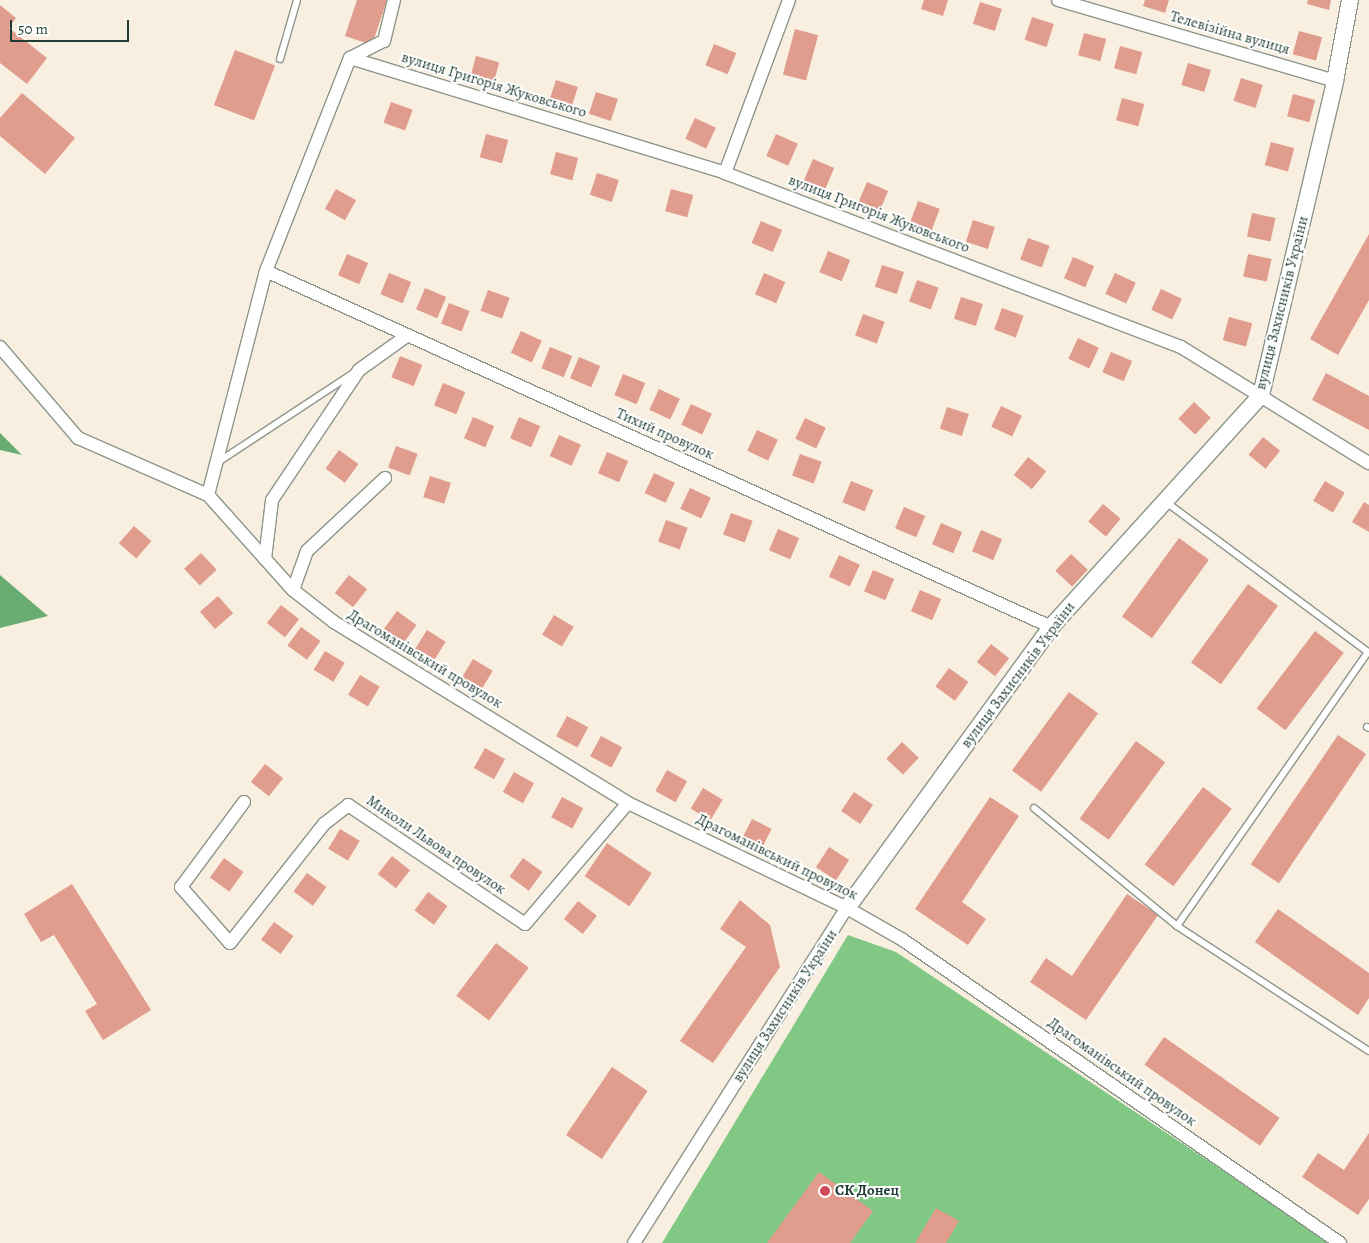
<!DOCTYPE html>
<meta charset="utf-8">
<style>
body{margin:0}
#map{position:relative;width:1369px;height:1243px;overflow:hidden;background:#f8efe0;font-family:Alegreya,serif}
div>[style]{position:absolute}
.green>*{inset:0;background:#80c884}
.forest>*{inset:0;background:#68ac72}
.building>*{inset:0;background:#e09c8d;transform-origin:0 0}
.roads{filter:drop-shadow(1px 0 #8c968a) drop-shadow(-1px 0 #8c968a) drop-shadow(0 1px #8c968a) drop-shadow(0 -1px #8c968a)}
.service>*{height:6px;margin:-3px;padding:0 3px;transform-origin:3px;border-radius:3px;background:#fff}
.minor>*{height:12px;margin:-6px;padding:0 6px;transform-origin:6px;border-radius:6px;background:#fff}
.tertiary>*{height:16px;margin:-8px;padding:0 8px;transform-origin:8px;border-radius:8px;background:#fff}
.dots>*{width:14px;height:14px;translate:-50% -50%;box-sizing:border-box;border:2px solid #fff;border-radius:50%}
span{translate:-50% -50%;white-space:nowrap;text-align:center;line-height:1.15;-webkit-text-stroke:4px #fff;paint-order:stroke}
.street-label{font-size:15px;color:#1f3d34}
.poi-label{font-size:15px;color:#1f3d34;font-weight:700}
.left{translate:0 -50%;text-align:left}
.scale{position:absolute;left:10px;top:20px;width:119px;height:22px;box-sizing:border-box;border:2px solid #1f3d34;border-top:0;padding-left:6px;font-size:15px;line-height:18px;white-space:nowrap;color:#1f3d34;-webkit-text-stroke:4px #fff;paint-order:stroke}
</style>
<div id="map">
<div class="green">
<div style="clip-path:polygon(848px 935px,896px 952px,1331px 1243px,662px 1243px)"></div>
</div>
<div class="forest">
<div style="clip-path:polygon(0 433px,22px 455px,0 450px)"></div>
<div style="clip-path:polygon(0 575px,48px 616px,0 628px)"></div>
</div>
<div class="building">
<div style="clip-path:polygon(357px 0,387px 0,372px 45px,345px 36px)"></div>
<div style="clip-path:polygon(924px 0,948px 0,943px 16px,921px 9px)"></div>
<div style="clip-path:polygon(1145px 0,1169px 0,1165px 13px,1143px 6px)"></div>
<div style="clip-path:polygon(1308px 0,1331px 0,1329px 10px,1307px 4px)"></div>
<div style="left:980px;top:2px;width:23px;height:23px;rotate:18deg"></div>
<div style="clip-path:polygon(0 5px,16px 18px,9px 28px,47px 58px,27px 84px,0 63px)"></div>
<div style="left:1032px;top:17px;width:23px;height:24px;rotate:18deg"></div>
<div style="left:795px;top:29px;width:24px;height:47px;rotate:15deg"></div>
<div style="left:1299px;top:31px;width:24px;height:24px;rotate:15deg"></div>
<div style="left:1084px;top:33px;width:23px;height:23px;rotate:15deg"></div>
<div style="left:714px;top:44px;width:24px;height:23px;rotate:22deg"></div>
<div style="left:1120px;top:46px;width:23px;height:23px;rotate:15deg"></div>
<div style="left:235px;top:50px;width:43px;height:59px;rotate:21deg"></div>
<div style="left:476px;top:56px;width:24px;height:24px;rotate:15deg"></div>
<div style="left:1188px;top:63px;width:24px;height:23px;rotate:17deg"></div>
<div style="left:1241px;top:78px;width:23px;height:24px;rotate:18deg"></div>
<div style="left:556px;top:80px;width:23px;height:23px;rotate:18deg"></div>
<div style="left:596px;top:92px;width:23px;height:23px;rotate:18deg"></div>
<div style="clip-path:polygon(22px 93px,75px 138px,45px 174px,0 136px,0 118px)"></div>
<div style="left:1293px;top:94px;width:23px;height:23px;rotate:15deg"></div>
<div style="left:1122px;top:98px;width:23px;height:23px;rotate:15deg"></div>
<div style="left:391px;top:102px;width:23px;height:22px;rotate:20deg"></div>
<div style="left:695px;top:118px;width:23px;height:23px;rotate:25deg"></div>
<div style="left:486px;top:134px;width:23px;height:24px;rotate:15deg"></div>
<div style="left:776px;top:134px;width:24px;height:24px;rotate:24deg"></div>
<div style="left:1271px;top:142px;width:24px;height:24px;rotate:15deg"></div>
<div style="left:556px;top:152px;width:23px;height:23px;rotate:15deg"></div>
<div style="left:813px;top:159px;width:23px;height:24px;rotate:23deg"></div>
<div style="left:597px;top:173px;width:23px;height:23px;rotate:18deg"></div>
<div style="left:867px;top:182px;width:23px;height:23px;rotate:23deg"></div>
<div style="left:336px;top:189px;width:23px;height:23px;rotate:29deg"></div>
<div style="left:671px;top:189px;width:23px;height:23px;rotate:15deg"></div>
<div style="left:918px;top:201px;width:23px;height:23px;rotate:20deg"></div>
<div style="left:1252px;top:213px;width:24px;height:24px;rotate:12deg"></div>
<div style="left:973px;top:220px;width:23px;height:23px;rotate:18deg"></div>
<div style="left:761px;top:221px;width:23px;height:24px;rotate:23deg"></div>
<div style="clip-path:polygon(1369px 234px,1369px 300px,1338px 355px,1310px 339px)"></div>
<div style="left:1028px;top:238px;width:23px;height:23px;rotate:20deg"></div>
<div style="left:828px;top:251px;width:24px;height:23px;rotate:22deg"></div>
<div style="left:347px;top:254px;width:23px;height:23px;rotate:23deg"></div>
<div style="left:1248px;top:254px;width:24px;height:23px;rotate:12deg"></div>
<div style="left:1073px;top:257px;width:23px;height:23px;rotate:23deg"></div>
<div style="left:882px;top:265px;width:23px;height:23px;rotate:18deg"></div>
<div style="left:389px;top:273px;width:24px;height:23px;rotate:22deg"></div>
<div style="left:764px;top:273px;width:23px;height:23px;rotate:23deg"></div>
<div style="left:1115px;top:273px;width:23px;height:23px;rotate:25deg"></div>
<div style="left:917px;top:280px;width:23px;height:23px;rotate:20deg"></div>
<div style="left:425px;top:288px;width:23px;height:23px;rotate:23deg"></div>
<div style="left:1161px;top:289px;width:23px;height:23px;rotate:25deg"></div>
<div style="left:488px;top:290px;width:23px;height:22px;rotate:20deg"></div>
<div style="left:961px;top:297px;width:23px;height:23px;rotate:18deg"></div>
<div style="left:449px;top:303px;width:22px;height:22px;rotate:21deg"></div>
<div style="left:1002px;top:308px;width:23px;height:23px;rotate:20deg"></div>
<div style="left:863px;top:314px;width:23px;height:23px;rotate:20deg"></div>
<div style="left:1229px;top:317px;width:24px;height:24px;rotate:15deg"></div>
<div style="left:521px;top:331px;width:23px;height:24px;rotate:25deg"></div>
<div style="left:1078px;top:338px;width:23px;height:23px;rotate:25deg"></div>
<div style="left:550px;top:347px;width:24px;height:23px;rotate:22deg"></div>
<div style="left:1111px;top:352px;width:23px;height:22px;rotate:23deg"></div>
<div style="left:400px;top:356px;width:24px;height:23px;rotate:22deg"></div>
<div style="left:579px;top:357px;width:23px;height:23px;rotate:23deg"></div>
<div style="clip-path:polygon(1326px 373px,1369px 396px,1369px 430px,1312px 400px)"></div>
<div style="left:623px;top:374px;width:24px;height:23px;rotate:22deg"></div>
<div style="left:443px;top:383px;width:24px;height:24px;rotate:22deg"></div>
<div style="left:659px;top:389px;width:23px;height:23px;rotate:25deg"></div>
<div style="left:1194px;top:402px;width:23px;height:23px;rotate:43deg"></div>
<div style="left:691px;top:404px;width:23px;height:23px;rotate:25deg"></div>
<div style="left:1001px;top:406px;width:23px;height:23px;rotate:25deg"></div>
<div style="left:947px;top:407px;width:23px;height:23px;rotate:18deg"></div>
<div style="left:473px;top:417px;width:23px;height:23px;rotate:23deg"></div>
<div style="left:519px;top:417px;width:23px;height:23px;rotate:23deg"></div>
<div style="left:805px;top:418px;width:23px;height:23px;rotate:25deg"></div>
<div style="left:757px;top:430px;width:23px;height:23px;rotate:25deg"></div>
<div style="left:559px;top:435px;width:24px;height:23px;rotate:24deg"></div>
<div style="left:1263px;top:437px;width:22px;height:23px;rotate:39deg"></div>
<div style="left:396px;top:446px;width:23px;height:23px;rotate:20deg"></div>
<div style="left:339px;top:450px;width:24px;height:23px;rotate:36deg"></div>
<div style="left:607px;top:452px;width:23px;height:23px;rotate:23deg"></div>
<div style="left:800px;top:454px;width:23px;height:23px;rotate:20deg"></div>
<div style="left:1028px;top:457px;width:23px;height:23px;rotate:38deg"></div>
<div style="left:654px;top:473px;width:23px;height:22px;rotate:25deg"></div>
<div style="left:430px;top:476px;width:22px;height:22px;rotate:18deg"></div>
<div style="left:851px;top:481px;width:24px;height:23px;rotate:22deg"></div>
<div style="left:1325px;top:481px;width:23px;height:23px;rotate:31deg"></div>
<div style="left:690px;top:488px;width:23px;height:23px;rotate:25deg"></div>
<div style="clip-path:polygon(1364px 502px,1369px 505px,1369px 532px,1352px 522px)"></div>
<div style="left:1103px;top:504px;width:23px;height:23px;rotate:40deg"></div>
<div style="left:904px;top:507px;width:23px;height:23px;rotate:23deg"></div>
<div style="left:731px;top:513px;width:23px;height:23px;rotate:20deg"></div>
<div style="left:666px;top:520px;width:23px;height:23px;rotate:20deg"></div>
<div style="left:941px;top:523px;width:23px;height:23px;rotate:23deg"></div>
<div style="left:134px;top:526px;width:23px;height:23px;rotate:41deg"></div>
<div style="left:778px;top:529px;width:23px;height:23px;rotate:23deg"></div>
<div style="left:981px;top:530px;width:23px;height:23px;rotate:23deg"></div>
<div style="left:1179px;top:538px;width:37px;height:97px;rotate:36deg"></div>
<div style="left:201px;top:553px;width:23px;height:23px;rotate:47deg"></div>
<div style="left:1071px;top:554px;width:23px;height:23px;rotate:43deg"></div>
<div style="left:839px;top:555px;width:23px;height:24px;rotate:25deg"></div>
<div style="left:873px;top:570px;width:23px;height:23px;rotate:23deg"></div>
<div style="left:349px;top:575px;width:23px;height:23px;rotate:38deg"></div>
<div style="left:1248px;top:584px;width:37px;height:97px;rotate:36deg"></div>
<div style="left:920px;top:590px;width:23px;height:23px;rotate:23deg"></div>
<div style="left:218px;top:596px;width:23px;height:24px;rotate:49deg"></div>
<div style="left:281px;top:605px;width:23px;height:23px;rotate:38deg"></div>
<div style="left:397px;top:611px;width:24px;height:23px;rotate:36deg"></div>
<div style="left:554px;top:615px;width:23px;height:23px;rotate:31deg"></div>
<div style="left:301px;top:627px;width:24px;height:23px;rotate:36deg"></div>
<div style="left:427px;top:630px;width:22px;height:23px;rotate:32deg"></div>
<div style="left:1315px;top:631px;width:36px;height:97px;rotate:37deg"></div>
<div style="left:991px;top:644px;width:23px;height:23px;rotate:38deg"></div>
<div style="left:325px;top:651px;width:23px;height:22px;rotate:31deg"></div>
<div style="left:473px;top:659px;width:23px;height:23px;rotate:31deg"></div>
<div style="left:949px;top:668px;width:24px;height:23px;rotate:36deg"></div>
<div style="left:360px;top:675px;width:23px;height:23px;rotate:31deg"></div>
<div style="left:1069px;top:692px;width:36px;height:97px;rotate:36deg"></div>
<div style="left:567px;top:716px;width:24px;height:23px;rotate:28deg"></div>
<div style="left:1338px;top:735px;width:34px;height:156px;rotate:34deg"></div>
<div style="left:601px;top:736px;width:24px;height:23px;rotate:28deg"></div>
<div style="left:1136px;top:741px;width:36px;height:96px;rotate:36deg"></div>
<div style="left:902px;top:742px;width:23px;height:23px;rotate:43deg"></div>
<div style="left:485px;top:748px;width:23px;height:23px;rotate:29deg"></div>
<div style="left:265px;top:764px;width:23px;height:23px;rotate:38deg"></div>
<div style="left:667px;top:770px;width:23px;height:24px;rotate:29deg"></div>
<div style="left:514px;top:772px;width:23px;height:23px;rotate:29deg"></div>
<div style="left:1203px;top:787px;width:36px;height:97px;rotate:37deg"></div>
<div style="left:703px;top:788px;width:23px;height:24px;rotate:31deg"></div>
<div style="left:854px;top:792px;width:23px;height:23px;rotate:34deg"></div>
<div style="left:562px;top:797px;width:24px;height:23px;rotate:28deg"></div>
<div style="clip-path:polygon(990px 797px,1019px 816px,962px 902px,986px 919px,968px 945px,915px 909px)"></div>
<div style="left:752px;top:819px;width:22px;height:23px;rotate:27deg"></div>
<div style="left:340px;top:829px;width:23px;height:23px;rotate:31deg"></div>
<div style="left:607px;top:843px;width:54px;height:40px;rotate:34deg"></div>
<div style="left:829px;top:847px;width:24px;height:24px;rotate:33deg"></div>
<div style="left:392px;top:856px;width:23px;height:23px;rotate:38deg"></div>
<div style="left:224px;top:858px;width:24px;height:24px;rotate:36deg"></div>
<div style="left:523px;top:858px;width:24px;height:23px;rotate:36deg"></div>
<div style="left:307px;top:873px;width:24px;height:23px;rotate:36deg"></div>
<div style="clip-path:polygon(72px 884px,151px 1010px,103px 1040px,85px 1011px,97px 1004px,54px 935px,41px 942px,24px 914px)"></div>
<div style="left:428px;top:892px;width:24px;height:23px;rotate:36deg"></div>
<div style="clip-path:polygon(1127px 894px,1158px 915px,1086px 1020px,1030px 982px,1046px 958px,1072px 976px)"></div>
<div style="clip-path:polygon(740px 900px,770px 925px,780px 967px,713px 1063px,680px 1041px,746px 947px,720px 929px)"></div>
<div style="left:578px;top:901px;width:24px;height:23px;rotate:38deg"></div>
<div style="clip-path:polygon(1278px 909px,1369px 973px,1369px 998px,1358px 1015px,1255px 942px)"></div>
<div style="left:274px;top:922px;width:24px;height:22px;rotate:36deg"></div>
<div style="left:496px;top:943px;width:41px;height:66px;rotate:37deg"></div>
<div style="left:1164px;top:1037px;width:141px;height:34px;rotate:35deg"></div>
<div style="left:612px;top:1067px;width:43px;height:82px;rotate:34deg"></div>
<div style="clip-path:polygon(1369px 1133px,1369px 1199px,1358px 1215px,1302px 1177px,1318px 1153px,1344px 1170px)"></div>
<div style="clip-path:polygon(819px 1172px,873px 1211px,850px 1243px,767px 1243px)"></div>
<div style="clip-path:polygon(936px 1208px,959px 1221px,946px 1243px,915px 1243px)"></div>
</div>
<div class="roads">
<div class="service">
<div style="left:280px;top:59px;width:61px;rotate:-73.9deg"></div>
<div style="left:218px;top:462px;width:160px;rotate:-33.3deg"></div>
<div style="left:1166px;top:502px;width:252px;rotate:36.6deg"></div>
<div style="left:1368px;top:652px;width:334px;rotate:124.9deg"></div>
<div style="left:1177px;top:926px;width:229px;rotate:33.1deg"></div>
<div style="left:1367px;top:727px;width:2px;rotate:27deg"></div>
<div style="left:1034px;top:808px;width:185px;rotate:39.5deg"></div>
</div>
<div class="minor">
<div style="left:1058px;top:0;width:289px;rotate:16.3deg"></div>
<div style="left:350px;top:58px;width:392px;rotate:17deg"></div>
<div style="left:725px;top:173px;width:488px;rotate:20.9deg"></div>
<div style="left:1181px;top:347px;width:221px;rotate:31.7deg"></div>
<div style="left:725px;top:173px;width:184px;rotate:-69.7deg"></div>
<div style="left:266px;top:271px;width:862px;rotate:24.39deg"></div>
<div style="left:0;top:347px;width:120px;rotate:49.4deg"></div>
<div style="left:78px;top:438px;width:142px;rotate:23.7deg"></div>
<div style="left:208px;top:495px;width:127px;rotate:48.2deg"></div>
<div style="left:293px;top:590px;width:52px;rotate:38deg"></div>
<div style="left:334px;top:622px;width:345px;rotate:31.6deg"></div>
<div style="left:628px;top:803px;width:243px;rotate:25.6deg"></div>
<div style="left:847px;top:908px;width:64px;rotate:29.7deg"></div>
<div style="left:903px;top:940px;width:532px;rotate:34.74deg"></div>
<div style="left:208px;top:495px;width:231px;rotate:-75.5deg"></div>
<div style="left:266px;top:271px;width:229px;rotate:-68.5deg"></div>
<div style="left:350px;top:58px;width:38px;rotate:-27deg"></div>
<div style="left:384px;top:41px;width:42px;rotate:-76.3deg"></div>
<div style="left:265px;top:559px;width:59px;rotate:-83.2deg"></div>
<div style="left:272px;top:500px;width:156px;rotate:-56.2deg"></div>
<div style="left:359px;top:370px;width:60px;rotate:-35.5deg"></div>
<div style="left:293px;top:590px;width:41px;rotate:-70.3deg"></div>
<div style="left:307px;top:551px;width:107px;rotate:-43.1deg"></div>
<div style="left:244px;top:802px;width:106px;rotate:126.5deg"></div>
<div style="left:181px;top:887px;width:74px;rotate:48.8deg"></div>
<div style="left:230px;top:943px;width:152px;rotate:-51.7deg"></div>
<div style="left:324px;top:824px;width:31px;rotate:-38deg"></div>
<div style="left:348px;top:805px;width:213px;rotate:33.9deg"></div>
<div style="left:525px;top:924px;width:159px;rotate:-49.6deg"></div>
<div style="left:634px;top:1243px;width:397px;rotate:-57.6deg"></div>
</div>
<div class="tertiary">
<div style="left:847px;top:908px;width:347px;rotate:-54deg"></div>
<div style="left:1051px;top:627px;width:313px;rotate:-47.8deg"></div>
<div style="left:1261px;top:395px;width:323px;rotate:-76.7deg"></div>
<div style="left:1335px;top:81px;width:82px;rotate:-79.5deg"></div>
</div>
</div>
<div class="dots">
<div style="left:825px;top:1191px;background:#d1495b"></div>
</div>
<div class="street-label">
<span style="left:1230px;top:33px;rotate:16deg">Телевізійна вулиця</span>
<span style="left:494px;top:85px;rotate:17deg">вулиця Григорія Жуковського</span>
<span style="left:879px;top:214px;rotate:21deg">вулиця Григорія Жуковського</span>
<span style="left:1282px;top:303px;rotate:-76deg">вулиця Захисників України</span>
<span style="left:665px;top:434px;rotate:24deg">Тихий провулок</span>
<span style="left:425px;top:659px;rotate:31deg">Драгоманівський провулок</span>
<span style="left:1018px;top:675px;rotate:-53deg">вулиця Захисників України</span>
<span style="left:436px;top:845px;rotate:34deg">Миколи Львова провулок</span>
<span style="left:777px;top:857px;rotate:26deg">Драгоманівський провулок</span>
<span style="left:785px;top:1006px;rotate:-57deg">вулиця Захисників України</span>
<span style="left:1122px;top:1072px;rotate:35deg">Драгоманівський провулок</span>
</div>
<div class="poi-label">
<span class="left" style="left:835px;top:1191px">СК Донец</span>
</div>
<div class="scale">50 m</div>
</div>
